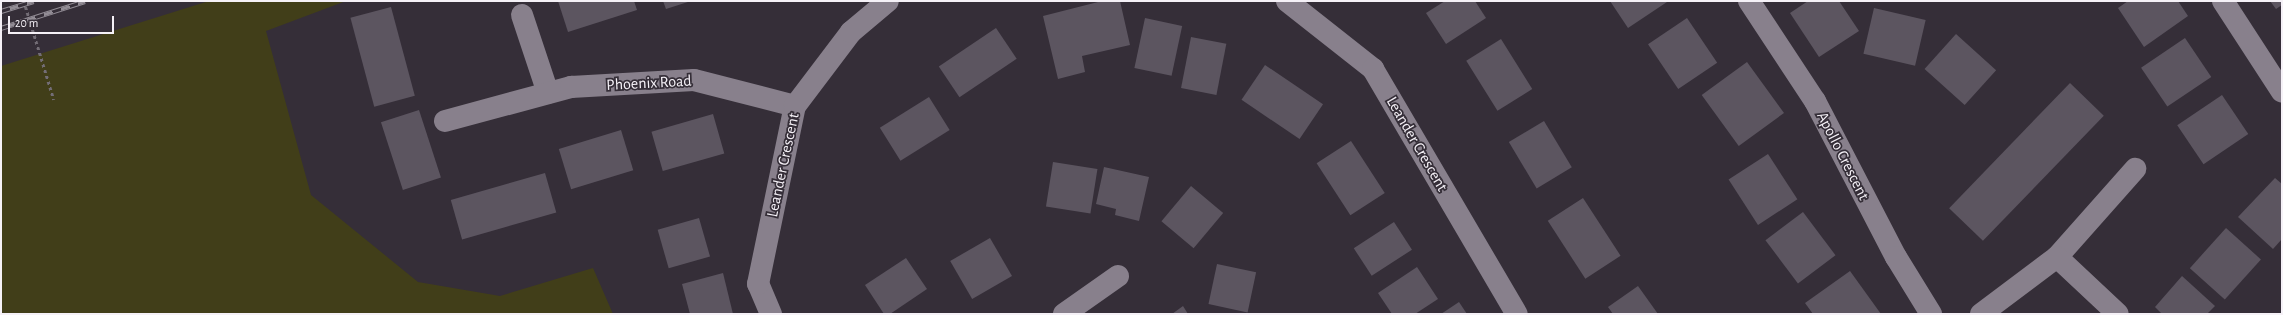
<!DOCTYPE html>
<style>
body{margin:0}
#map{position:relative;width:2283px;height:315px;overflow:hidden;background:#352e38;font-family:"Alegreya Sans",sans-serif}
div>[style]{position:absolute}
.green>*{inset:0;background:#413e19}
.building>*{inset:0;background:#5c5560;transform-origin:0 0}
.path>*{height:2.5px;margin-top:-1.25px;transform-origin:0;background:repeating-linear-gradient(90deg,#736d76 0 3px,transparent 0 6px)}
.minor>*{height:22px;margin:-11px;padding:0 11px;transform-origin:11px;border-radius:11px;background:#88808c}
.rail>*{height:4.5px;margin-top:-2.25px;transform-origin:0;background:repeating-linear-gradient(90deg,#352e38 0 9px,#928c95 0 18px);box-sizing:border-box;border-block:1px solid #928c95}
span{translate:-50% -50%;white-space:nowrap;text-align:center;line-height:1.15;-webkit-text-stroke:3.5px #352e38;paint-order:stroke}
.street-label{font-size:16px;color:#f5f1f7}
.frame{position:absolute;inset:0;border:2px solid #f5f1f7;pointer-events:none}
.scale{position:absolute;left:8px;top:16px;width:106px;height:18px;box-sizing:border-box;border:2px solid #f5f1f7;border-top:0;padding-left:5px;font-size:12px;line-height:14px;white-space:nowrap;color:#f5f1f7;-webkit-text-stroke:3px #352e38;paint-order:stroke}
</style>
<div id="map">
<div class="green">
<div style="clip-path:polygon(209px 1px,346px 1px,266px 31px,311px 195px,418px 282px,500px 296px,593px 268px,613px 314px,1px 314px,1px 66px)"></div>
</div>
<div class="building">
<div style="clip-path:polygon(558px 1px,634px 1px,637px 10px,568px 32px)"></div>
<div style="clip-path:polygon(663px 1px,691px 1px,666px 9px)"></div>
<div style="clip-path:polygon(1102px 1px,1120px 1px,1130px 45px,1082px 56px,1085px 72px,1058px 79px,1043px 16px)"></div>
<div style="clip-path:polygon(1445px 1px,1475px 1px,1486px 18px,1446px 44px,1426px 13px)"></div>
<div style="clip-path:polygon(1610px 1px,1666px 1px,1667px 2px,1628px 28px)"></div>
<div style="clip-path:polygon(1808px 1px,1839px 1px,1859px 31px,1819px 57px,1790px 13px)"></div>
<div style="clip-path:polygon(2128px 1px,2178px 1px,2188px 16px,2144px 47px,2118px 8px)"></div>
<div style="clip-path:polygon(2270px 1px,2282px 1px,2282px 5px,2276px 9px)"></div>
<div style="left:391px;top:7px;width:92px;height:42px;rotate:75deg"></div>
<div style="left:1874px;top:8px;width:53px;height:47px;rotate:13deg"></div>
<div style="left:1145px;top:18px;width:38px;height:51px;rotate:12deg"></div>
<div style="left:1687px;top:18px;width:54px;height:47px;rotate:56deg"></div>
<div style="left:996px;top:28px;width:37px;height:69px;rotate:56deg"></div>
<div style="left:1956px;top:34px;width:54px;height:47px;rotate:42deg"></div>
<div style="left:1191px;top:37px;width:36px;height:52px;rotate:11deg"></div>
<div style="left:2185px;top:38px;width:47px;height:53px;rotate:56deg"></div>
<div style="left:1501px;top:39px;width:59px;height:41px;rotate:58deg"></div>
<div style="left:1747px;top:62px;width:63px;height:56px;rotate:54deg"></div>
<div style="left:1265px;top:65px;width:70px;height:42px;rotate:34deg"></div>
<div style="left:2070px;top:83px;width:47px;height:174px;rotate:44deg"></div>
<div style="left:2222px;top:95px;width:47px;height:54px;rotate:56deg"></div>
<div style="left:929px;top:97px;width:39px;height:58px;rotate:58deg"></div>
<div style="left:419px;top:110px;width:71px;height:40px;rotate:72deg"></div>
<div style="left:713px;top:114px;width:41px;height:64px;rotate:74deg"></div>
<div style="left:1544px;top:121px;width:54px;height:41px;rotate:59deg"></div>
<div style="left:621px;top:130px;width:42px;height:65px;rotate:73deg"></div>
<div style="left:1351px;top:141px;width:62px;height:41px;rotate:57deg"></div>
<div style="left:1768px;top:154px;width:54px;height:47px;rotate:57deg"></div>
<div style="left:1053px;top:162px;width:45px;height:45px;rotate:9deg"></div>
<div style="clip-path:polygon(1104px 167px,1149px 177px,1139px 221px,1115px 215px,1116px 209px,1096px 204px)"></div>
<div style="left:545px;top:173px;width:41px;height:98px;rotate:74deg"></div>
<div style="clip-path:polygon(2275px 178px,2282px 184px,2282px 239px,2273px 249px,2238px 217px)"></div>
<div style="left:1191px;top:186px;width:42px;height:46px;rotate:40deg"></div>
<div style="left:1583px;top:198px;width:69px;height:42px;rotate:57deg"></div>
<div style="left:1803px;top:212px;width:54px;height:47px;rotate:53deg"></div>
<div style="left:699px;top:218px;width:40px;height:43px;rotate:74deg"></div>
<div style="left:1394px;top:222px;width:33px;height:48px;rotate:57deg"></div>
<div style="left:2226px;top:228px;width:47px;height:54px;rotate:42deg"></div>
<div style="left:990px;top:238px;width:44px;height:46px;rotate:60deg"></div>
<div style="clip-path:polygon(906px 258px,927px 289px,890px 314px,884px 314px,865px 285px)"></div>
<div style="left:1217px;top:264px;width:40px;height:41px;rotate:12deg"></div>
<div style="clip-path:polygon(1417px 267px,1438px 299px,1415px 314px,1392px 314px,1378px 293px)"></div>
<div style="clip-path:polygon(1850px 271px,1881px 314px,1813px 314px,1805px 303px)"></div>
<div style="clip-path:polygon(723px 273px,733px 314px,690px 314px,682px 284px)"></div>
<div style="clip-path:polygon(2182px 276px,2215px 306px,2207px 314px,2162px 314px,2155px 307px)"></div>
<div style="clip-path:polygon(1638px 286px,1658px 314px,1613px 314px,1608px 307px)"></div>
<div style="clip-path:polygon(1459px 302px,1467px 314px,1441px 314px)"></div>
<div style="clip-path:polygon(1183px 306px,1188px 314px,1172px 314px)"></div>
</div>
<div class="path">
<div style="left:24px;top:1px;width:103px;rotate:73.1deg"></div>
</div>
<div class="minor">
<div style="left:1287px;top:1px;width:110px;rotate:38.3deg"></div>
<div style="left:1373px;top:69px;width:284px;rotate:59.6deg"></div>
<div style="left:1749px;top:1px;width:120px;rotate:56.6deg"></div>
<div style="left:1815px;top:101px;width:176px;rotate:62.6deg"></div>
<div style="left:1896px;top:257px;width:67px;rotate:58.4deg"></div>
<div style="left:2223px;top:1px;width:108px;rotate:57deg"></div>
<div style="left:522px;top:15px;width:82px;rotate:71.6deg"></div>
<div style="left:445px;top:121px;width:131px;rotate:-15.1deg"></div>
<div style="left:571px;top:87px;width:123px;rotate:-3.3deg"></div>
<div style="left:694px;top:80px;width:104px;rotate:14.4deg"></div>
<div style="left:2057px;top:257px;width:118px;rotate:-48.4deg"></div>
<div style="left:771px;top:314px;width:33px;rotate:-113deg"></div>
<div style="left:758px;top:284px;width:182px;rotate:-78.3deg"></div>
<div style="left:795px;top:106px;width:93px;rotate:-52.9deg"></div>
<div style="left:851px;top:32px;width:48px;rotate:-40deg"></div>
<div style="left:1064px;top:314px;width:66px;rotate:-35.1deg"></div>
<div style="left:1981px;top:314px;width:95px;rotate:-36.9deg"></div>
<div style="left:2057px;top:257px;width:83px;rotate:43.1deg"></div>
</div>
<div class="rail">
<div style="left:1px;top:11px;width:34px;rotate:-17deg"></div>
<div style="left:1px;top:28px;width:88px;rotate:-17.8deg"></div>
</div>
<div class="street-label">
<span style="left:649px;top:83px;rotate:-3deg">Phoenix Road</span>
<span style="left:1417px;top:144px;rotate:60deg">Leander Crescent</span>
<span style="left:1843px;top:156px;rotate:63deg">Apollo Crescent</span>
<span style="left:783px;top:165px;rotate:-78deg">Leander Crescent</span>
</div>
<div class="frame"></div>
<div class="scale">20 m</div>
</div>
